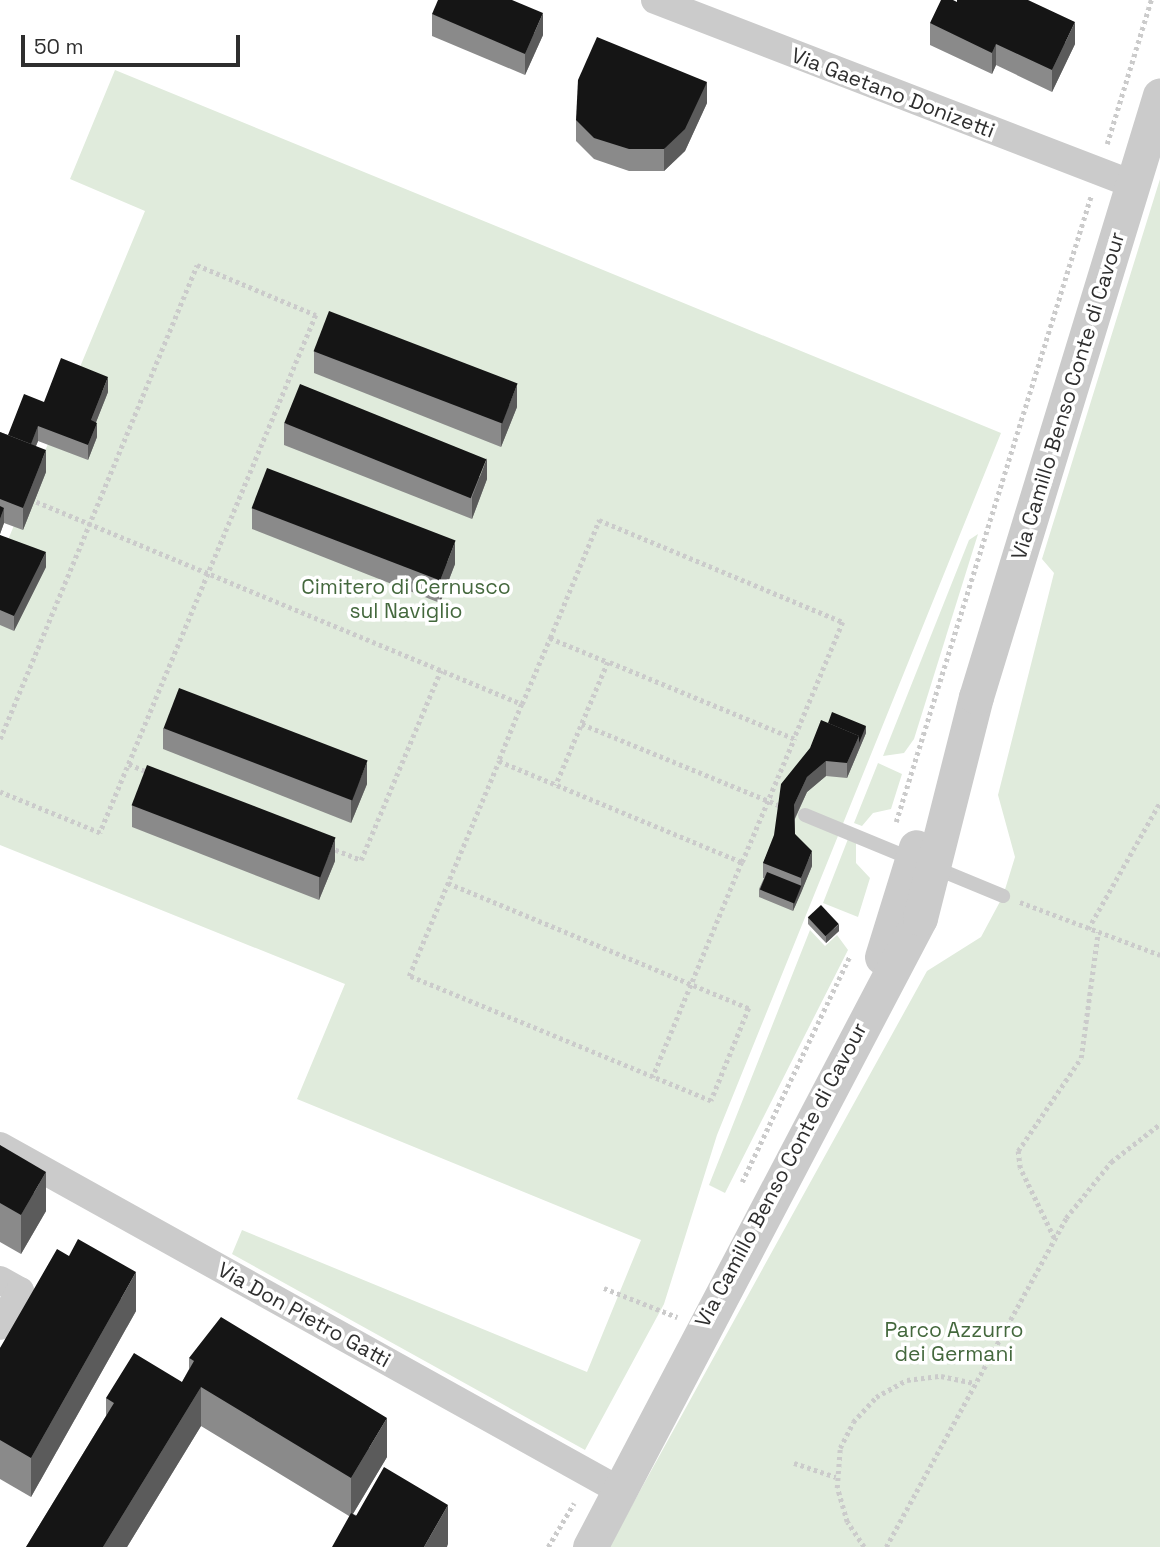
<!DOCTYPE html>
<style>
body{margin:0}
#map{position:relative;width:1160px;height:1547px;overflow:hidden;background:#fff;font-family:"Space Grotesk",sans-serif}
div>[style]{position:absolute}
.green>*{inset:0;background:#e0ebdc}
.path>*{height:4.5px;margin-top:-2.25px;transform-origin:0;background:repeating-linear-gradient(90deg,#cbcbcb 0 3.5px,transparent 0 7px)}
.service>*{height:14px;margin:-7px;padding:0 7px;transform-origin:7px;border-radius:7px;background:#cbcbcb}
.minor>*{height:28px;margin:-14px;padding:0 14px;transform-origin:14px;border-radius:14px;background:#cbcbcb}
.tertiary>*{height:35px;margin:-17.5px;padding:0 17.5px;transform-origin:17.5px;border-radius:17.5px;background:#cbcbcb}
.wall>*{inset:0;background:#8a8a8a}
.shaded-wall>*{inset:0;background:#5b5b5b}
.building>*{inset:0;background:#151515;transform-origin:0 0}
span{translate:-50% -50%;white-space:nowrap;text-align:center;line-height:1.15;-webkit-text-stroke:7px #fff;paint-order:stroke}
.street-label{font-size:21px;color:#2e2e2e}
.park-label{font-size:21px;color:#44683d}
.scale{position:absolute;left:21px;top:35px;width:219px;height:32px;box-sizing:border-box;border:4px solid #2e2e2e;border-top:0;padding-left:9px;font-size:21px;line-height:24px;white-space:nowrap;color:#2e2e2e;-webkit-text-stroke:5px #fff;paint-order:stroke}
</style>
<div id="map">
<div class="green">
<div style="clip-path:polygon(115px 70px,1001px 433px,717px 1135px,664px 1304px,585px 1450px,232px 1254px,242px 1230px,587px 1372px,641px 1240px,297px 1099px,345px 984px,0 845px,0 559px,145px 211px,70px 179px)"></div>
<div style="clip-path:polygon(1160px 179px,1160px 1547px,609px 1547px,927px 971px,981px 937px,1003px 896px,1015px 857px,998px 795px,1054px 573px,1042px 559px)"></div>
<div style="clip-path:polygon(978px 534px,914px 739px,904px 753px,883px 756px,969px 540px)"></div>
<div style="clip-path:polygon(878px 763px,902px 774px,891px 809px,873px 813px,862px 826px,854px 823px)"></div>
<div style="clip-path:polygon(848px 839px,856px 843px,856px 863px,870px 878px,858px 917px,823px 903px)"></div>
<div style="clip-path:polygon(810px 930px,825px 946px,837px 935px,848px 950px,725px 1193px,709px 1185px)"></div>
</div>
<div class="path">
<div style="left:1107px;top:144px;width:151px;rotate:-73deg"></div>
<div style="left:30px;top:499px;width:533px;rotate:22.62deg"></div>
<div style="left:522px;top:704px;width:61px;rotate:112deg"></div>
<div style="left:499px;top:761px;width:263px;rotate:22.6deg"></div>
<div style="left:742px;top:862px;width:233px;rotate:112.5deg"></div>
<div style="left:653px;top:1077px;width:264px;rotate:-157.5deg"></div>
<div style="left:409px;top:976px;width:233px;rotate:-67.3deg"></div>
<div style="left:550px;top:638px;width:128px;rotate:-67.4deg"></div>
<div style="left:599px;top:520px;width:264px;rotate:22.7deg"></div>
<div style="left:843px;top:622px;width:127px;rotate:112.7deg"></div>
<div style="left:794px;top:739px;width:201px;rotate:-157.5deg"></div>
<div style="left:522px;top:704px;width:72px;rotate:-67deg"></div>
<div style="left:550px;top:638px;width:63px;rotate:22.5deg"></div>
<div style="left:608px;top:662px;width:134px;rotate:112.9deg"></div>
<div style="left:582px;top:724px;width:215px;rotate:22.4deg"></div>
<div style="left:0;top:739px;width:513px;rotate:-67.43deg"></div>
<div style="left:197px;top:265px;width:129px;rotate:22.8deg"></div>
<div style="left:316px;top:315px;width:561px;rotate:112.64deg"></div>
<div style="left:100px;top:833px;width:108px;rotate:-157.7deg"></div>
<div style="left:129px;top:764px;width:23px;rotate:23deg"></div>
<div style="left:896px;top:822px;width:656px;rotate:-72.7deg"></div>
<div style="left:329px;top:847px;width:35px;rotate:22deg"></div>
<div style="left:361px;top:860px;width:206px;rotate:-67.2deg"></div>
<div style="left:742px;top:862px;width:134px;rotate:-67.1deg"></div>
<div style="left:448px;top:883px;width:326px;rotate:22.6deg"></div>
<div style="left:749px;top:1008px;width:100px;rotate:112.2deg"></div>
<div style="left:711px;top:1101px;width:63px;rotate:-157.5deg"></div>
<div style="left:1020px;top:902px;width:150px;rotate:20.7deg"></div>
<div style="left:1088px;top:929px;width:146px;rotate:-60.4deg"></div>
<div style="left:742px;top:1182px;width:250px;rotate:-64.5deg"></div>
<div style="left:1054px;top:1238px;width:78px;rotate:-115.9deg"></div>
<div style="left:1020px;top:1168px;width:17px;rotate:-97deg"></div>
<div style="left:1018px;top:1151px;width:112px;rotate:-55.9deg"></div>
<div style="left:1081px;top:1058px;width:127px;rotate:-82.3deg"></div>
<div style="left:604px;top:1288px;width:79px;rotate:21.7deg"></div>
<div style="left:794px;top:1463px;width:44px;rotate:18.4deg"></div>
<div style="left:548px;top:1547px;width:51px;rotate:-59.4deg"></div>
<div style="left:864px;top:1547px;width:30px;rotate:-124deg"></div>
<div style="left:847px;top:1522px;width:35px;rotate:-106deg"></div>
<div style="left:837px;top:1488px;width:40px;rotate:-85.7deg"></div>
<div style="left:840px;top:1448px;width:29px;rotate:-63deg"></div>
<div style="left:853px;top:1422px;width:34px;rotate:-47deg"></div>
<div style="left:876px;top:1397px;width:35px;rotate:-29deg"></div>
<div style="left:907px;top:1380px;width:34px;rotate:-7deg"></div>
<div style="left:941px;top:1376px;width:35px;rotate:12deg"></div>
<div style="left:886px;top:1547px;width:375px;rotate:-61.3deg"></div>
<div style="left:1066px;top:1218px;width:72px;rotate:-51.2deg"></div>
<div style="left:1111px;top:1162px;width:62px;rotate:-37.8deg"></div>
</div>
<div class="service">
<div style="left:805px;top:815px;width:118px;rotate:22.4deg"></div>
<div style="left:933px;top:867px;width:76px;rotate:22.5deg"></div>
</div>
<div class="minor">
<div style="left:655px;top:0;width:511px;rotate:21.09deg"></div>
<div style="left:0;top:1146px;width:696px;rotate:29.07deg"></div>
<div style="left:0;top:1280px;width:23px;rotate:29deg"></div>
<div style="left:20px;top:1291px;width:40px;rotate:119.7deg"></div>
</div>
<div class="tertiary">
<div style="left:882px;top:957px;width:115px;rotate:-72.8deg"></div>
<div style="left:590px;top:1547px;width:710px;rotate:-62.32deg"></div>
<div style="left:920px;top:918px;width:228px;rotate:-75.8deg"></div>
<div style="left:976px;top:697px;width:629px;rotate:-73deg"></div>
</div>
<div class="wall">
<div style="clip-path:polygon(432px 14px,543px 35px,525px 75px,432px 36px)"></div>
<div style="clip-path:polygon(930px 23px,1075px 44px,1052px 92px,996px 65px,992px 74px,930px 45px)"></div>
<div style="clip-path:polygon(707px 103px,685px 151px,664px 171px,629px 171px,594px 159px,576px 141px,576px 120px)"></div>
<div style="clip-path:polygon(314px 351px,517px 407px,501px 447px,314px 373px)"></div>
<div style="clip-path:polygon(108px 392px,96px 422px,97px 437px,88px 460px,38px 441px,36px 446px,46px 472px,23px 530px,4px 523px,0 534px,0 432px,8px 435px,44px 402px)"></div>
<div style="clip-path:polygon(284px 423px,487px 479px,472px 519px,284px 445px)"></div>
<div style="clip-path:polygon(252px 508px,455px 564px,440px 603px,252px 529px)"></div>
<div style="clip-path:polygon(0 535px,46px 567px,14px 631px,0 625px)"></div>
<div style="clip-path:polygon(828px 723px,866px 733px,847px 778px,826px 776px,807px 792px,795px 819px,795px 834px,812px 866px,793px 911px,759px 897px,759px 889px,764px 878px,763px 878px,763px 863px)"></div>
<div style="clip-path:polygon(163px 728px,367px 784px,351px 823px,163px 749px)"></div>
<div style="clip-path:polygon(132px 805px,335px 861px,319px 900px,132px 827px)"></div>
<div style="clip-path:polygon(808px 917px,839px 931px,826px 943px,808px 924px)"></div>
<div style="clip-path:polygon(0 1145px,46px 1211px,21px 1254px,0 1242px)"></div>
<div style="clip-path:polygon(69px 1256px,136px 1311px,31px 1497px,0 1479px,0 1348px)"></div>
<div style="clip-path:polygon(189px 1358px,387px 1457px,353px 1514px,448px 1544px,349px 1516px,201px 1426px,127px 1547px,26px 1547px,106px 1416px,106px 1398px,182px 1382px,189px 1369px)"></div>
</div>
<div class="shaded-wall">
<div style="clip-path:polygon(543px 13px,543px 35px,525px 75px,525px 54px)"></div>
<div style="clip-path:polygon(1075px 22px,1075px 44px,1052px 92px,1052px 70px)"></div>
<div style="clip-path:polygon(996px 44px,996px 65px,992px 74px,992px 53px)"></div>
<div style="clip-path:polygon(707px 82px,707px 103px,685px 151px,664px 171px,664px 149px)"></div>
<div style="clip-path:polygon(108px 377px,108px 392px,91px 435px,91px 420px)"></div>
<div style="clip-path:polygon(517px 385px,517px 407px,501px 447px,501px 425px)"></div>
<div style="clip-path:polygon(97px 423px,97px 437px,88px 460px,88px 445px)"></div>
<div style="clip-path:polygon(38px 426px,38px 441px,28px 465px,28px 450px)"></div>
<div style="clip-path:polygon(46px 450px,46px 472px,23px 530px,23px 508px)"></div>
<div style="clip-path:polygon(487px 458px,487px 479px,472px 519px,472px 497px)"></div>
<div style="clip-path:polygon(4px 508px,4px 523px,0 534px,0 519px)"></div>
<div style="clip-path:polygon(455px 542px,455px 564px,440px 603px,440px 581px)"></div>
<div style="clip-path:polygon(46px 552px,46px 567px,14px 631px,14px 616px)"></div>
<div style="clip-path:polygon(866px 726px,866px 733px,847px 778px,847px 763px,859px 736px)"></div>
<div style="clip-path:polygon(826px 761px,826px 776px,807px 792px,794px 820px,794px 805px,807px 777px)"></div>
<div style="clip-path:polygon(367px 762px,367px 784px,351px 823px,351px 801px)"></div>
<div style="clip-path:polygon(335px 839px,335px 861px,319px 900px,319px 878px)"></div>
<div style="clip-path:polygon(812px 851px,812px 866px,801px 893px,801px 878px)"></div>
<div style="clip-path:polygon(801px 886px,801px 893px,793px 911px,793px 903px)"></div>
<div style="clip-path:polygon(839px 924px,839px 931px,826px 943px,826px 936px)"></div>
<div style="clip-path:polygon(46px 1172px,46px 1211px,21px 1254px,21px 1215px)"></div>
<div style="clip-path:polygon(136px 1272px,136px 1311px,31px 1497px,31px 1458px)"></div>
<div style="clip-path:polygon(201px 1387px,201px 1426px,127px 1547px,103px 1547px)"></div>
<div style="clip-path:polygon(387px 1418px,387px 1457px,351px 1517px,351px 1478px)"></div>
<div style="clip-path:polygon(448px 1505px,448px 1544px,447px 1547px,424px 1547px)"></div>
</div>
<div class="building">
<div style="clip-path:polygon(438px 0,512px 0,543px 13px,525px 54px,432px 14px)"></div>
<div style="clip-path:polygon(941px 0,953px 0,957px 2px,957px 0,1028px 0,1075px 22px,1052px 70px,996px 44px,992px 53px,930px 23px)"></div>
<div style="clip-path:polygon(597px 37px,707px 82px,685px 129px,664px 149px,629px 149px,594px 138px,576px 120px,578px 80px)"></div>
<div style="left:329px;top:311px;width:202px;height:43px;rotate:21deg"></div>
<div style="clip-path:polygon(61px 358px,108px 377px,91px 420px,97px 423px,88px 445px,38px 426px,31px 444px,8px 435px,24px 394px,44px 402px)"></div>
<div style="left:300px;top:384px;width:201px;height:42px;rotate:22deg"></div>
<div style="clip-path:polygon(0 432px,46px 450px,23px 508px,0 499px)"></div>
<div style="left:267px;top:468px;width:202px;height:43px;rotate:21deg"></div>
<div style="clip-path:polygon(0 506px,4px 508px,0 519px)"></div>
<div style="clip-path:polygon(0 535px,46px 552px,14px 616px,0 610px)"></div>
<div style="left:179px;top:688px;width:202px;height:43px;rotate:21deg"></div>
<div style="clip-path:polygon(832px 712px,866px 726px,859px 743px,859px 736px,828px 723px)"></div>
<div style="clip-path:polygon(821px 720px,859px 736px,847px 763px,826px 761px,807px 777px,794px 805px,795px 834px,812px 851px,801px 878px,763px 863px,774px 835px,781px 784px,810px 748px)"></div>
<div style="left:147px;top:765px;width:202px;height:43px;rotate:21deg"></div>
<div style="left:767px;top:872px;width:37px;height:19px;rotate:22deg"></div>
<div style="left:821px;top:905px;width:26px;height:18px;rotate:47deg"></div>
<div style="clip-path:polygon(0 1145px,46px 1172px,21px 1215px,0 1203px)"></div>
<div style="clip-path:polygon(78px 1239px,136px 1272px,31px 1458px,0 1440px,0 1348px,57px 1249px,69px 1256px)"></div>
<div style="clip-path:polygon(221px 1317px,387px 1418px,351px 1478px,201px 1387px,103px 1547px,26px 1547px,114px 1403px,106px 1398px,134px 1353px,182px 1382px,194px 1361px,189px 1358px)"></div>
<div style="clip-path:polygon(384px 1467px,448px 1505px,424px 1547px,332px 1547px,351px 1513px,356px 1516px)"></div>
</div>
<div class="street-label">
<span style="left:893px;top:93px;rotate:21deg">Via Gaetano Donizetti</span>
<span style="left:1068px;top:396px;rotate:-73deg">Via Camillo Benso Conte di Cavour</span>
<span style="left:781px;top:1175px;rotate:-62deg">Via Camillo Benso Conte di Cavour</span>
<span style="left:304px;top:1315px;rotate:29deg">Via Don Pietro Gatti</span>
</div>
<div class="park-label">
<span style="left:406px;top:599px">Cimitero di Cernusco<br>sul Naviglio</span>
<span style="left:954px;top:1342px">Parco Azzurro<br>dei Germani</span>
</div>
<div class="scale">50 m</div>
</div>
